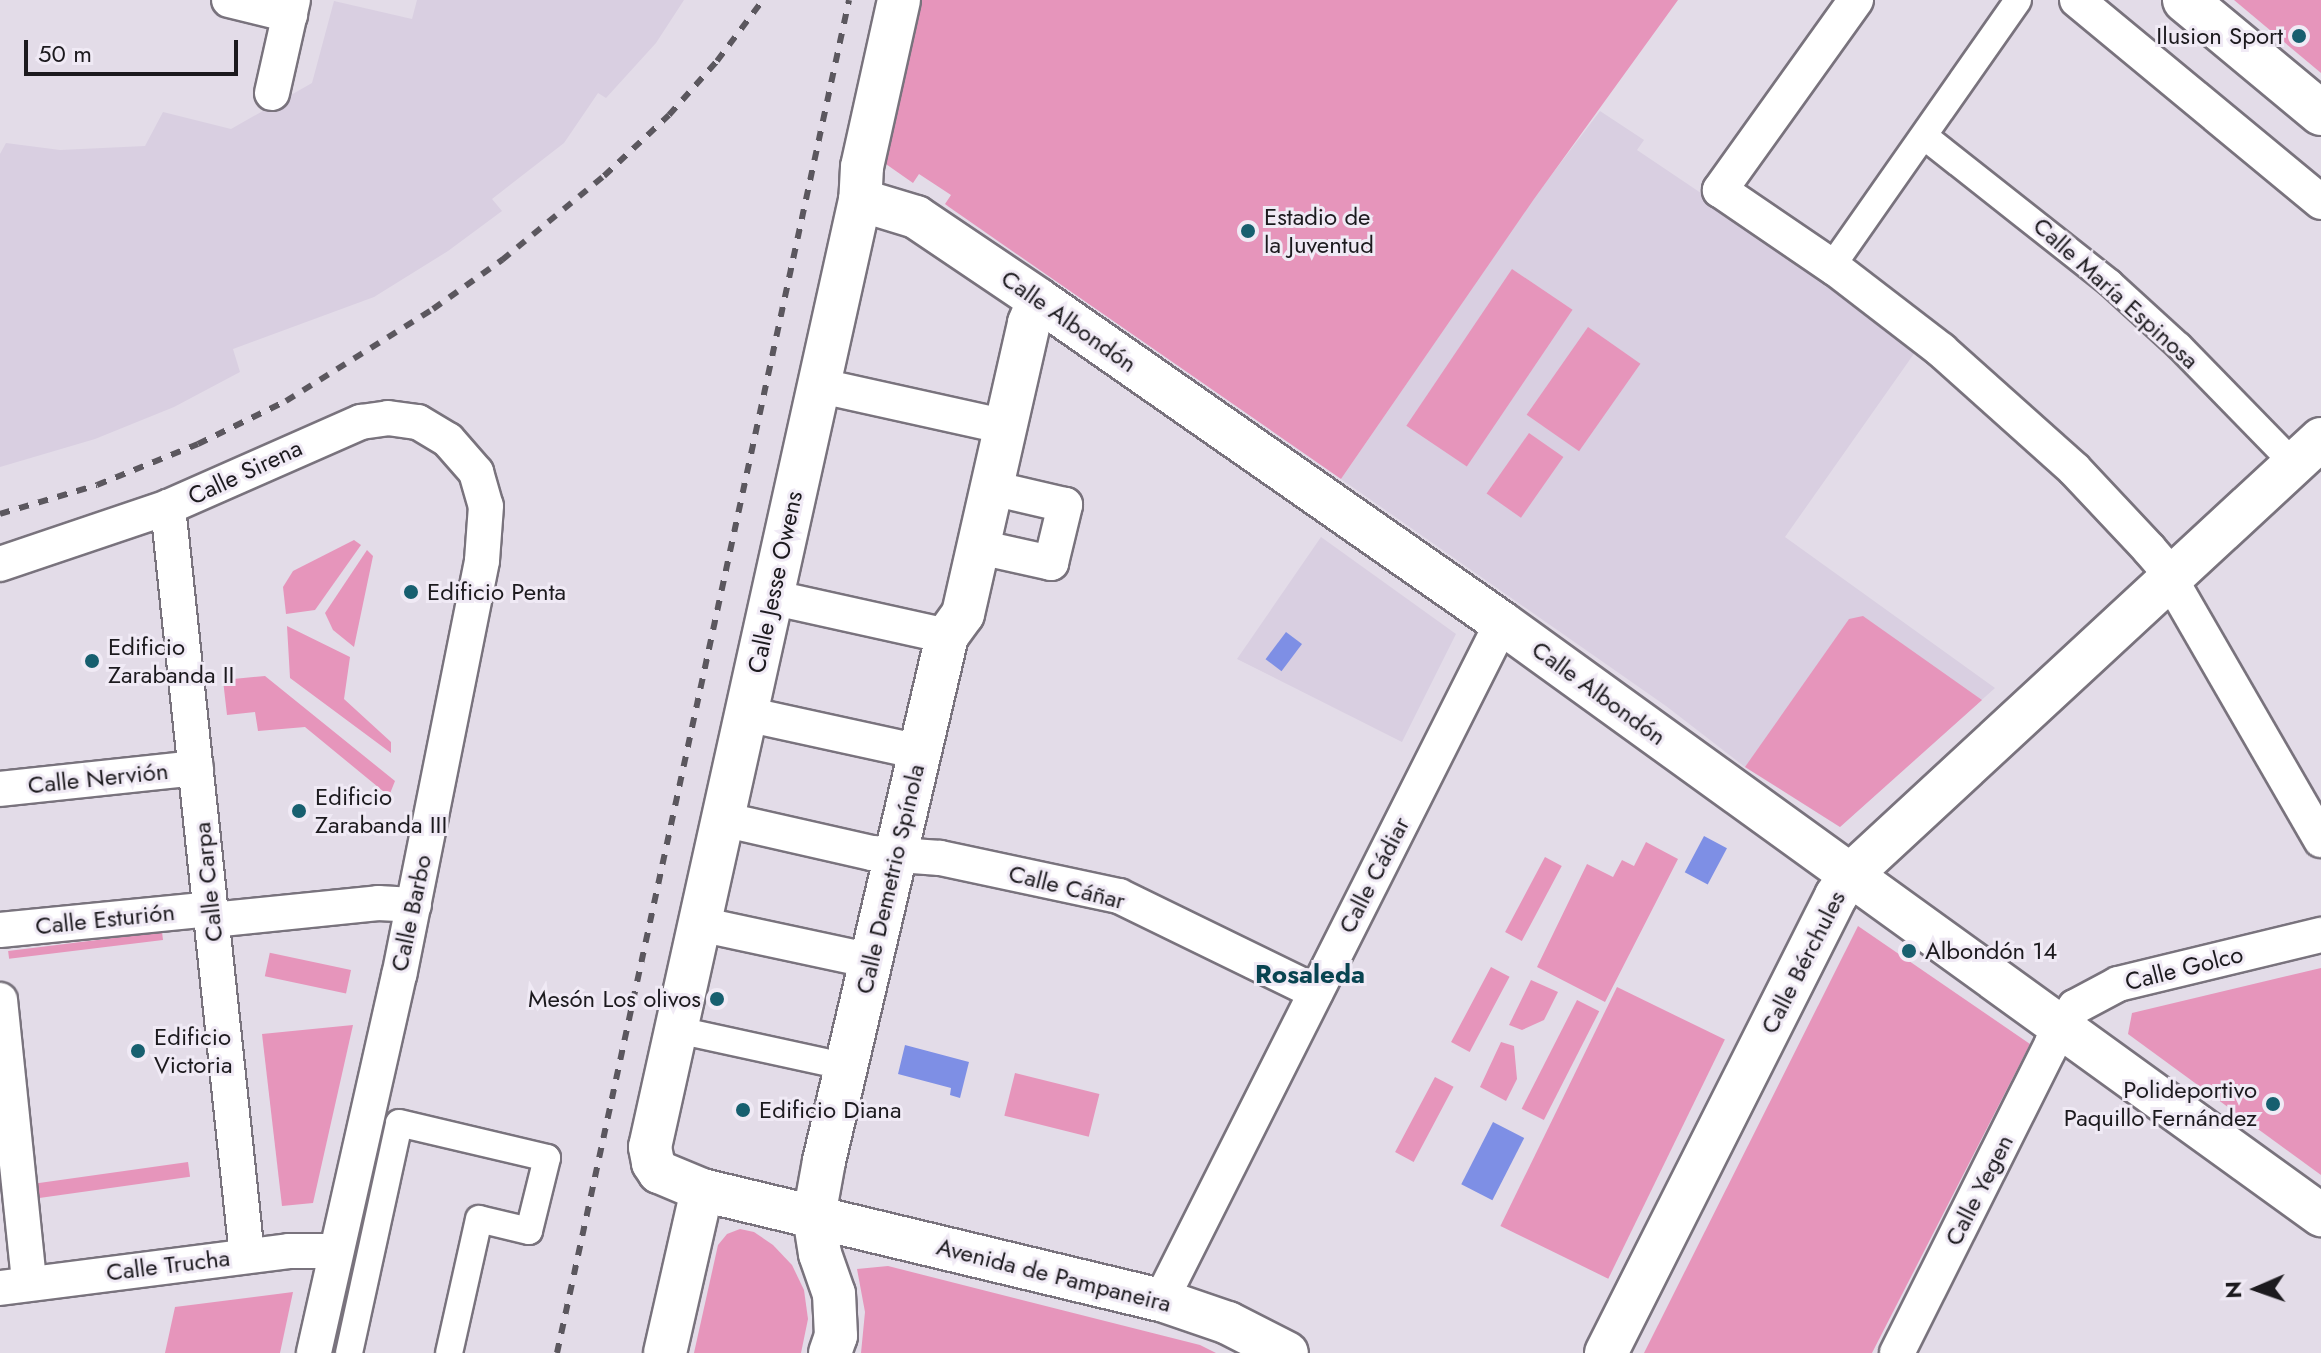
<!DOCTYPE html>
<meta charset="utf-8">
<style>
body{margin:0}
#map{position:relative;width:2321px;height:1353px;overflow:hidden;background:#e3dce8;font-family:Jost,sans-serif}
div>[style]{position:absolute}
.built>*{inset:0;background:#d9cfe1}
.green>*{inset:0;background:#e695bb;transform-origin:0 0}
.water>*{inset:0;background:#7e8fe5;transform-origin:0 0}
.roads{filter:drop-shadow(2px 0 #79737d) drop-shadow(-2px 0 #79737d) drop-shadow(0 2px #79737d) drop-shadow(0 -2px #79737d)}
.pedestrian>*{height:26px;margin:-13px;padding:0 13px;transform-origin:13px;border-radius:13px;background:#fff}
.minor>*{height:34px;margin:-17px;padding:0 17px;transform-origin:17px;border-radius:17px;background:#fff}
.tertiary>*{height:42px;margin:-21px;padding:0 21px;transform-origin:21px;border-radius:21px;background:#fff}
.secondary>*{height:44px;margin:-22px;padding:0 22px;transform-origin:22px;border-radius:22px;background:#fff}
.rail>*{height:6px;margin-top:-3px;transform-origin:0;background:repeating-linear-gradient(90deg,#5b575e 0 10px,transparent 0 20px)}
.dots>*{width:22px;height:22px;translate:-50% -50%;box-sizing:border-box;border:4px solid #f0eaf5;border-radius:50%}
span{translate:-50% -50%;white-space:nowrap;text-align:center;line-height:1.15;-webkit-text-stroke:6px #f0eaf5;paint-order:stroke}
.poi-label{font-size:24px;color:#1c1a1e}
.right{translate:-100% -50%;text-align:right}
.left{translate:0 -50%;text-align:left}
.street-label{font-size:24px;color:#1c1a1e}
.neighbourhood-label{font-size:26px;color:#084451;font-weight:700}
.north{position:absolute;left:2217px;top:1249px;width:80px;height:80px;-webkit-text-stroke:6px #f0eaf5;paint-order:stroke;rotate:268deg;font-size:22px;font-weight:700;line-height:32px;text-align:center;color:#1c1a1e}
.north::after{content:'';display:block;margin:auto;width:28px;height:36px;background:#1c1a1e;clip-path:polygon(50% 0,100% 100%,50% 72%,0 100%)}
.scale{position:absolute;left:24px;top:40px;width:214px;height:36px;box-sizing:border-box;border:4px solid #1c1a1e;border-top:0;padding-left:10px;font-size:24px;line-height:28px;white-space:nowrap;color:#1c1a1e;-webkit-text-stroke:6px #f0eaf5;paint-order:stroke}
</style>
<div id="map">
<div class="built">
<div style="clip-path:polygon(417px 0,684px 0,656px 43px,606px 98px,598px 93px,564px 143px,492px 199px,502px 211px,448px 251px,374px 297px,233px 349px,240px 372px,174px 407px,95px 439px,0 467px,0 154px,6px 143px,60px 150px,145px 146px,163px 112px,231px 129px,312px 83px,334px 1px,412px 19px)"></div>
<div style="clip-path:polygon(1600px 111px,1644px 140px,1637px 150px,1830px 280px,1918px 348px,1785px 537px,1995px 688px,1840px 827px,1745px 767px,1666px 706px,1341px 479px,1534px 198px)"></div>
<div style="clip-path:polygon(1321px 537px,1456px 634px,1402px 742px,1237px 659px)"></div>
</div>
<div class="green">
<div style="clip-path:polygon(920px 0,1678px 0,1534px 199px,1341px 479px,949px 207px,945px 204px,951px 195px,919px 174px,913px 183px,883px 162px)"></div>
<div style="clip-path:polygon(2234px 0,2321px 0,2321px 73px)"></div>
<div style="left:1512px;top:269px;width:73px;height:189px;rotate:34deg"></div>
<div style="left:1588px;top:327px;width:64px;height:107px;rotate:35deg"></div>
<div style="left:1529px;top:433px;width:42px;height:74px;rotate:35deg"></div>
<div style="clip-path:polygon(354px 540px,361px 545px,315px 610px,286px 614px,283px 587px,293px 571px)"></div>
<div style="clip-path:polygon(367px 550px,373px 556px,354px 647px,333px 630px,325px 613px)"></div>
<div style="clip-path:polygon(1863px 616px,1982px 700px,1840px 827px,1745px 767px,1849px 619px)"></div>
<div style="clip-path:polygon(287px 626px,350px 657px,344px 699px,391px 742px,391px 753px,290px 678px)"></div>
<div style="clip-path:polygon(265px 676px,395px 781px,389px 796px,305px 727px,258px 731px,255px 712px,227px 715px,223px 680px)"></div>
<div style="clip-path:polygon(1646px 842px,1678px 859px,1605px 1002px,1537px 967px,1587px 864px,1613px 877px,1622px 860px,1634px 866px)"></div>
<div style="left:1545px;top:857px;width:19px;height:85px;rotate:28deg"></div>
<div style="clip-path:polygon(1858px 926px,2030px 1044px,1872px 1353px,1644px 1353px)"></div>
<div style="left:162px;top:932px;width:8px;height:155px;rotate:83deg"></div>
<div style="left:1491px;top:967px;width:21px;height:85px;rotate:28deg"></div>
<div style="clip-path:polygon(2321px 968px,2321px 1175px,2128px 1034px,2132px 1013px)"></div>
<div style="left:351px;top:970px;width:24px;height:83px;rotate:102deg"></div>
<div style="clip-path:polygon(1531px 980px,1558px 992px,1544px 1020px,1522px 1030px,1509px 1025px)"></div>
<div style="left:1617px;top:987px;width:120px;height:266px;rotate:26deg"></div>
<div style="left:1577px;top:1000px;width:25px;height:122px;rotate:27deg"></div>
<div style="clip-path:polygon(353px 1025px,313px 1203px,282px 1206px,262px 1034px)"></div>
<div style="clip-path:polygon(1501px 1042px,1514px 1046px,1517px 1079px,1506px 1101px,1480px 1087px)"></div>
<div style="left:1015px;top:1073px;width:87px;height:44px;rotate:14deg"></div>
<div style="left:1435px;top:1077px;width:21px;height:85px;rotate:28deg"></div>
<div style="left:188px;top:1162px;width:15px;height:154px;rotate:82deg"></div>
<div style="clip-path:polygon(740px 1229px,754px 1232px,773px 1245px,792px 1265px,804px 1290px,808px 1319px,801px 1353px,694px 1353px,718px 1245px,727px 1234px)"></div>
<div style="clip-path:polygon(888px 1266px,1200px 1345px,1216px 1353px,861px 1353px,865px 1312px,857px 1269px)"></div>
<div style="clip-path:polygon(293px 1292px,280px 1353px,165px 1353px,175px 1307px)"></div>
</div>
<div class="water">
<div style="left:1286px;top:632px;width:20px;height:34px;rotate:37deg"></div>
<div style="left:1704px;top:836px;width:26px;height:41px;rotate:28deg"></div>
<div style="clip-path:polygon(905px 1045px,969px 1062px,960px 1098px,950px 1095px,951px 1088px,898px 1074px)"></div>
<div style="left:1493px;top:1122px;width:35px;height:70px;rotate:27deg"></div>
</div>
<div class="roads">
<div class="pedestrian">
<div style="left:1924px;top:136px;width:237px;rotate:38.3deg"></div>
<div style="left:2110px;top:283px;width:93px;rotate:42.4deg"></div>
<div style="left:2179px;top:346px;width:166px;rotate:45.7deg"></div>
<div style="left:1839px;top:256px;width:312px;rotate:-55deg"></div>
<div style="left:687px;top:1032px;width:141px;rotate:12.3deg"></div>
<div style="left:349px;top:1353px;width:235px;rotate:-77.7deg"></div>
<div style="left:399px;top:1123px;width:152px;rotate:13.3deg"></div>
<div style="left:547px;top:1158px;width:75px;rotate:103.9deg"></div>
<div style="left:529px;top:1231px;width:51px;rotate:-166.5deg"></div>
<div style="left:479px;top:1219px;width:137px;rotate:102.6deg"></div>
</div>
<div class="minor">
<div style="left:229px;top:0;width:63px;rotate:13.8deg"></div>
<div style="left:1856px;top:0;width:234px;rotate:125.6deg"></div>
<div style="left:1720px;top:190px;width:140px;rotate:34.3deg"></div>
<div style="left:1836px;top:269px;width:133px;rotate:37.6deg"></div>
<div style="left:1941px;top:350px;width:178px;rotate:41.8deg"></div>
<div style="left:2074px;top:469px;width:110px;rotate:46.8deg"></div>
<div style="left:2149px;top:549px;width:18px;rotate:49deg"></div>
<div style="left:2161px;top:563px;width:320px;rotate:60deg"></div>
<div style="left:2077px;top:0;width:317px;rotate:39.6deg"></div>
<div style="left:272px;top:93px;width:95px;rotate:-77.3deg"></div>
<div style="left:817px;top:385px;width:194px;rotate:12.5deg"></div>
<div style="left:168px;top:507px;width:753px;rotate:83.98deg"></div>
<div style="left:979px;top:547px;width:74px;rotate:12.5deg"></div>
<div style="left:1051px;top:563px;width:60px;rotate:-76.4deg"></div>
<div style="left:1065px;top:505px;width:75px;rotate:-166.9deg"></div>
<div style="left:0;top:564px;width:177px;rotate:-18.7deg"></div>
<div style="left:168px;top:507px;width:211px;rotate:-23.8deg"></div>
<div style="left:361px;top:422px;width:27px;rotate:-8deg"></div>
<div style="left:388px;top:418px;width:30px;rotate:8deg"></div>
<div style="left:418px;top:422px;width:35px;rotate:31deg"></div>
<div style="left:448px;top:440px;width:43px;rotate:48.8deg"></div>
<div style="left:476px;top:472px;width:35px;rotate:74deg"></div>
<div style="left:486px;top:506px;width:55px;rotate:94.2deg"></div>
<div style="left:482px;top:561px;width:422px;rotate:101.3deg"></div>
<div style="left:399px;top:975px;width:387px;rotate:102.7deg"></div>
<div style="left:771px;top:597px;width:180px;rotate:12.5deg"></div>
<div style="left:746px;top:714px;width:178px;rotate:12.3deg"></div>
<div style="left:0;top:789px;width:197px;rotate:-6.1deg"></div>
<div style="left:722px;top:819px;width:154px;rotate:12.8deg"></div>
<div style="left:872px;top:853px;width:68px;rotate:4.2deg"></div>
<div style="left:940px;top:858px;width:183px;rotate:12deg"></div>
<div style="left:1119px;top:896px;width:219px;rotate:26deg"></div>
<div style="left:212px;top:920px;width:167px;rotate:-5.8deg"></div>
<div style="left:378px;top:903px;width:36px;rotate:3deg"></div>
<div style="left:699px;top:924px;width:176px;rotate:12.1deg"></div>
<div style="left:0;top:930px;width:211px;rotate:-5.7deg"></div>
<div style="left:0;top:1000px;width:283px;rotate:84.1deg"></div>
<div style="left:0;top:1288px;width:291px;rotate:-7.3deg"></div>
<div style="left:289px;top:1251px;width:47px"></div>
<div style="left:1161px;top:1300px;width:758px;rotate:-63.27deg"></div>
<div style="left:1897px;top:1353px;width:347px;rotate:-63.4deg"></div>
<div style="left:2052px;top:1043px;width:43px;rotate:-57.4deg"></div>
<div style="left:2075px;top:1007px;width:49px;rotate:-28.1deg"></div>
<div style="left:2118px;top:984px;width:209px;rotate:-13.6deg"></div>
</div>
<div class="tertiary">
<div style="left:899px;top:0;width:171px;rotate:102.5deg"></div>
<div style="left:862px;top:167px;width:33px;rotate:93deg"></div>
<div style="left:860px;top:200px;width:970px;rotate:102.5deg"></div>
<div style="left:650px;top:1147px;width:16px;rotate:79deg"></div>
<div style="left:653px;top:1163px;width:11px;rotate:56deg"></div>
<div style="left:659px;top:1172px;width:47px;rotate:22.7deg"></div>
<div style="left:702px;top:1190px;width:472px;rotate:13.5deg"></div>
<div style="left:1161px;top:1300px;width:71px;rotate:18.9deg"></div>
<div style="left:1228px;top:1323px;width:66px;rotate:27deg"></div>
<div style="left:860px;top:200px;width:59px;rotate:16.9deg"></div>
<div style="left:916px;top:217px;width:148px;rotate:34deg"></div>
<div style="left:1039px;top:300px;width:565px;rotate:34.9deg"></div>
<div style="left:1502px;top:623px;width:1011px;rotate:35.86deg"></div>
<div style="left:665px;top:1353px;width:167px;rotate:-77.2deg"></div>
<div style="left:830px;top:1353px;width:18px;rotate:-71deg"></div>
<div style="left:836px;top:1336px;width:42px;rotate:-92.7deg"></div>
<div style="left:834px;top:1294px;width:42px;rotate:-109.3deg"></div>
<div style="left:820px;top:1254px;width:38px;rotate:-99deg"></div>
<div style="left:814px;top:1216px;width:56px;rotate:-79.7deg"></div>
<div style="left:824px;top:1161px;width:539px;rotate:-76.81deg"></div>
<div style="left:947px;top:636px;width:27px;rotate:-54deg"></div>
<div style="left:963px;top:614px;width:298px;rotate:-77.2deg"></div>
<div style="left:1029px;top:323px;width:25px;rotate:-67deg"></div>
<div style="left:1606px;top:1353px;width:512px;rotate:-63.28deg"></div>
<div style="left:1836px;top:896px;width:25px;rotate:-56deg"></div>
<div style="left:1850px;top:875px;width:642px;rotate:-42.79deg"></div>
</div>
<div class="secondary">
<div style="left:2185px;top:0;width:177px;rotate:39.7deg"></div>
</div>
</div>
<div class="rail">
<div style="left:0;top:514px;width:101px;rotate:-16.6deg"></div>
<div style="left:97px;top:485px;width:109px;rotate:-22.1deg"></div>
<div style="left:198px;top:444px;width:98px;rotate:-26deg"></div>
<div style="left:286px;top:401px;width:173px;rotate:-32deg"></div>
<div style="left:433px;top:309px;width:85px;rotate:-35.4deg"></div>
<div style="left:502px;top:260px;width:132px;rotate:-39.5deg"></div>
<div style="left:604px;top:176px;width:89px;rotate:-43.2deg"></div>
<div style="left:669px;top:115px;width:72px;rotate:-48.4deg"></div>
<div style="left:717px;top:61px;width:76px;rotate:-53deg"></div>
<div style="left:557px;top:1353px;width:1384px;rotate:-77.82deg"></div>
</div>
<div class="dots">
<div style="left:2299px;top:36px;background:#175f6f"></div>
<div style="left:1248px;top:231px;background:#175f6f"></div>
<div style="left:411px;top:592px;background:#175f6f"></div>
<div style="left:92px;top:661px;background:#175f6f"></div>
<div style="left:299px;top:811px;background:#175f6f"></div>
<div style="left:1909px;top:951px;background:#175f6f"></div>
<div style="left:717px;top:999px;background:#175f6f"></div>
<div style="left:138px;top:1051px;background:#175f6f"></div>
<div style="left:2273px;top:1104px;background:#175f6f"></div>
<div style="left:743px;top:1110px;background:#175f6f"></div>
</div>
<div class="poi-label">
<span class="right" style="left:2283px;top:36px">Ilusion Sport</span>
<span class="left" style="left:1264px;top:231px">Estadio de<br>la Juventud</span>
<span class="left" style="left:427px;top:592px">Edificio Penta</span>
<span class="left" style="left:108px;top:661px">Edificio<br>Zarabanda II</span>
<span class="left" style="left:315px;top:811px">Edificio<br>Zarabanda III</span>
<span class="left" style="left:1925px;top:951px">Albondón 14</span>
<span class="right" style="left:701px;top:999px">Mesón Los olivos</span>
<span class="left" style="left:154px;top:1051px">Edificio<br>Victoria</span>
<span class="right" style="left:2257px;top:1104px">Polideportivo<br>Paquillo Fernández</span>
<span class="left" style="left:759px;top:1110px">Edificio Diana</span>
</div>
<div class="street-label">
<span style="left:2116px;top:293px;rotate:42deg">Calle María Espinosa</span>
<span style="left:1069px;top:321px;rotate:35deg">Calle Albondón</span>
<span style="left:245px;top:472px;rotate:-25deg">Calle Sirena</span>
<span style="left:775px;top:582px;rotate:-78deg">Calle Jesse Owens</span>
<span style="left:1599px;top:693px;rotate:36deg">Calle Albondón</span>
<span style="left:98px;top:778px;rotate:-6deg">Calle Nervión</span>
<span style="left:1374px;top:875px;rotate:-63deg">Calle Cádiar</span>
<span style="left:890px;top:879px;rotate:-77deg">Calle Demetrio Spínola</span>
<span style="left:208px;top:882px;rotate:-96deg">Calle Carpa</span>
<span style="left:1067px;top:887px;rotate:14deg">Calle Cáñar</span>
<span style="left:411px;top:913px;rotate:-78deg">Calle Barbo</span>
<span style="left:105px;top:919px;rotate:-6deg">Calle Esturión</span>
<span style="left:1803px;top:962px;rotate:-63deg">Calle Bérchules</span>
<span style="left:2184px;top:968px;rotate:-14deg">Calle Golco</span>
<span style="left:1979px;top:1190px;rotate:-63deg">Calle Yegen</span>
<span style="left:168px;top:1265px;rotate:-7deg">Calle Trucha</span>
<span style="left:1054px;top:1275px;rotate:14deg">Avenida de Pampaneira</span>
</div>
<div class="neighbourhood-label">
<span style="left:1310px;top:975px">Rosaleda</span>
</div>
<div class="north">N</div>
<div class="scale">50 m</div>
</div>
